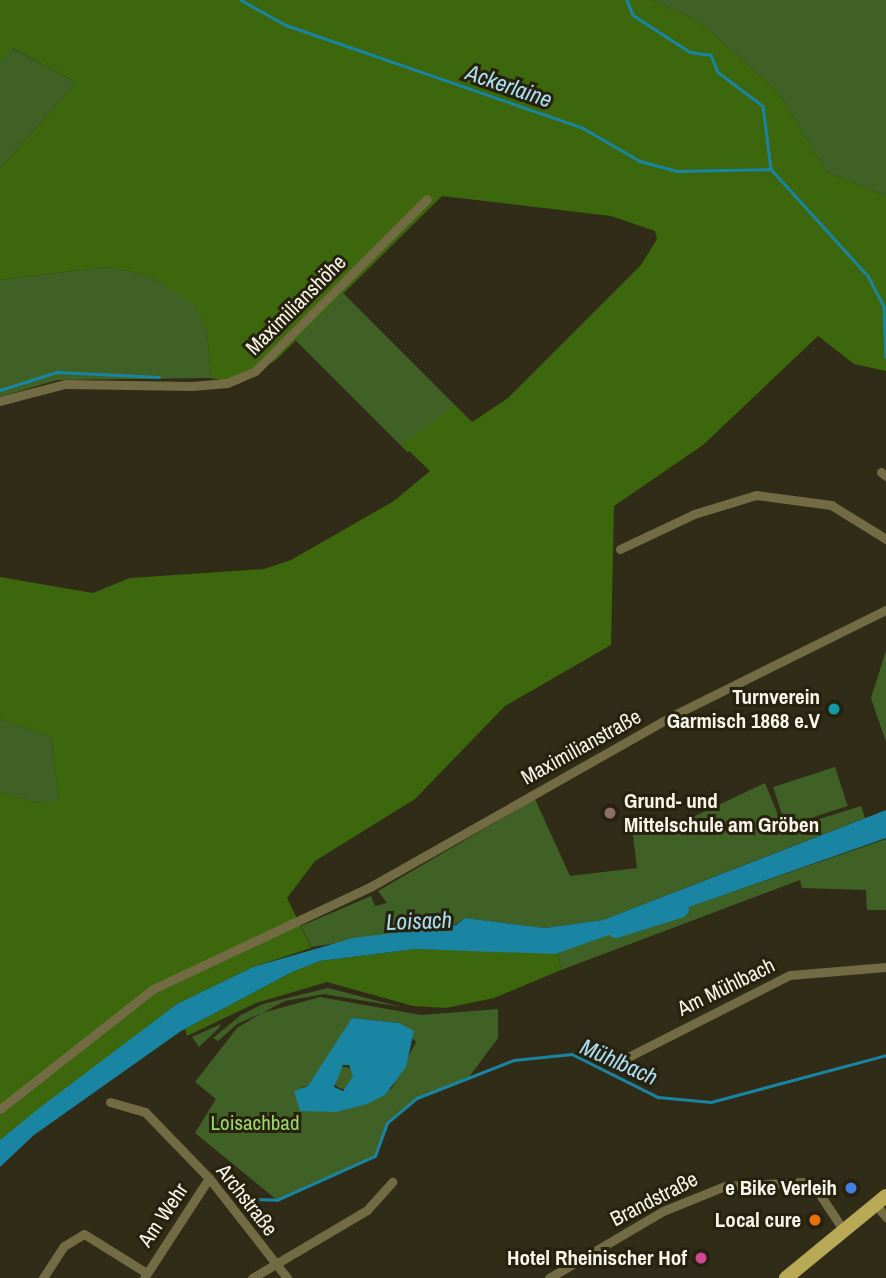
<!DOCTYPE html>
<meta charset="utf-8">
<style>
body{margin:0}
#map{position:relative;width:886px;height:1278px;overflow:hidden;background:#312c18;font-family:"Archivo Narrow",sans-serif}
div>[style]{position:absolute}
.green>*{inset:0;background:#406125;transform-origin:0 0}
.round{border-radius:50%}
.forest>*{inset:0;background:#3c670c}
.water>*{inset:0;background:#1a84a3}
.stream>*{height:2.5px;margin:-1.25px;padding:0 1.25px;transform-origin:1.25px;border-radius:1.25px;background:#1a84a3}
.river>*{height:18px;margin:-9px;padding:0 9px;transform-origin:9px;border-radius:9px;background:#1a84a3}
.street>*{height:9px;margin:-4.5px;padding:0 4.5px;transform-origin:4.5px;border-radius:4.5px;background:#726b44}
.primary>*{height:14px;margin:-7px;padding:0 7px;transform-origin:7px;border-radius:7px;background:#b8a955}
.dots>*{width:19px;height:19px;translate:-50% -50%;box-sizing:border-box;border:4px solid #27220f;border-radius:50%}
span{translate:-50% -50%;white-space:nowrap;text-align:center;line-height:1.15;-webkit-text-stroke:6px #27220f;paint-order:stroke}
.street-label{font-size:21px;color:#f8f5e9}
.poi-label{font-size:21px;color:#f8f5e9;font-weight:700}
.right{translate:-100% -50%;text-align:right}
.left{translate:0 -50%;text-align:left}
.park-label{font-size:21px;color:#9bd86b}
.water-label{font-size:23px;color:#aadff4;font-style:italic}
</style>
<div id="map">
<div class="green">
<div style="clip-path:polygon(653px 0,886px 0,886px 196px,827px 172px,778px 92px,699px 21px)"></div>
<div style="clip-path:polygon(11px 48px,76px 82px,0 169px,0 62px)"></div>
<div style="clip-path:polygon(107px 267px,148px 275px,195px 304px,207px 332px,211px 378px,57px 380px,0 397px,0 280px)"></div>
<div style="left:342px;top:292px;width:160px;height:67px;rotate:45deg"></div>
<div style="clip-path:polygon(886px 651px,886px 742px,871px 698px)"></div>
<div style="clip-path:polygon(0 719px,51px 737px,59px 801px,37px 803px,0 792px)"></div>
<div style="left:835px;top:767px;width:41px;height:65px;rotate:72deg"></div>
<div style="clip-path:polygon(765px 783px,784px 830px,861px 806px,865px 818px,603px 920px,545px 928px,465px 918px,454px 925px,311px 947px,301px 926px,371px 896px,375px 906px,387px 903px,378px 891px,535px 799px,570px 876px,637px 868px,633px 835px,693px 817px)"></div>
<div style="clip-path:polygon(886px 839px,886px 910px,867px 910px,866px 890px,802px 888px,800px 880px,561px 970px,558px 952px)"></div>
<div style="clip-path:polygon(evenodd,328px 988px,401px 1007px,324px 994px,285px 1001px,262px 1013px,320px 997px,421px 1015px,498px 1009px,498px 1038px,469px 1077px,417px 1098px,387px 1123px,375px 1156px,277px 1200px,195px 1133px,216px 1099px,195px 1082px,237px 1028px,262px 1013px,237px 1024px,218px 1041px,213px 1038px,241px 1015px,263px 1004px,328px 988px,352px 1018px,399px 1023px,416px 1042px,392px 1088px,367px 1104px,300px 1087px,308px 1086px,335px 1051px,352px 1018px)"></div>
<div style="clip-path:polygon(221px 1024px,219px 1028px,199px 1047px,192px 1037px)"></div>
<div class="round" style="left:333px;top:1067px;width:22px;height:22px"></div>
</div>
<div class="forest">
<div style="clip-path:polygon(0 0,653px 0,699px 21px,778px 92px,827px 172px,886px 196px,886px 371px,854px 364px,818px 336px,703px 445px,614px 506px,611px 645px,505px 706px,415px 799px,315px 861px,287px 898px,311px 948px,253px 967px,177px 1004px,0 1140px,0 792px,37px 803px,59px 800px,51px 737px,0 719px,0 577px,93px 593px,130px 578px,264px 569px,291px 560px,394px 501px,430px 471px,402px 444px,455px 405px,472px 422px,508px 398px,641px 265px,657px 239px,655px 231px,611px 216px,442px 196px,277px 359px,239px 384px,211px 378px,207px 332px,195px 305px,148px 275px,107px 267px,0 280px,0 169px,76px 82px,12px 48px,0 62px)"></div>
<div style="clip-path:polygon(415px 949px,558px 952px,561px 970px,494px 998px,446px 1008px,413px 1006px,327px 982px,256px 1003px,187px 1036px,185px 1029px,292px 972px,320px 961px)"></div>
</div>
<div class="water">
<div style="clip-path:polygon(886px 810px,886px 838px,555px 954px,415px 949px,320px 961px,292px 972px,181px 1031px,34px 1135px,0 1167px,0 1140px,38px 1109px,177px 1004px,253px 967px,353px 938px,456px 925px,465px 918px,545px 928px,603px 920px)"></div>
<div style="clip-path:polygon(evenodd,352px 1018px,399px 1023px,414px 1031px,406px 1067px,385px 1095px,367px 1104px,336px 1112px,300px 1111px,294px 1091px,308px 1086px,352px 1018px,343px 1065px,349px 1065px,353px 1076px,343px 1091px,334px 1087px,343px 1065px)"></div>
</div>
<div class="stream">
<div style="left:241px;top:0;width:51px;rotate:29.1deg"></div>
<div style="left:286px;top:25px;width:314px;rotate:19.1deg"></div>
<div style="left:583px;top:128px;width:66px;rotate:30.1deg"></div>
<div style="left:640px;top:161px;width:38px;rotate:15deg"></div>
<div style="left:677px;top:171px;width:94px;rotate:-1.2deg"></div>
<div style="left:627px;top:0;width:16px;rotate:68deg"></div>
<div style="left:633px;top:15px;width:68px;rotate:33deg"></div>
<div style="left:690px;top:52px;width:21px;rotate:8deg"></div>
<div style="left:711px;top:55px;width:18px;rotate:68deg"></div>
<div style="left:718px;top:72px;width:56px;rotate:37.1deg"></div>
<div style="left:763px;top:106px;width:64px;rotate:82.8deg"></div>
<div style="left:771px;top:169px;width:144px;rotate:47.8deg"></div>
<div style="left:868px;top:276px;width:34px;rotate:62deg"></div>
<div style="left:884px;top:306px;width:51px;rotate:87.8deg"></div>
<div style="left:0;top:390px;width:60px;rotate:-17.5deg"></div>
<div style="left:57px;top:372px;width:102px;rotate:2.8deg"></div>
<div style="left:254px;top:1199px;width:23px;rotate:2deg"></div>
<div style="left:277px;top:1200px;width:107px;rotate:-24.2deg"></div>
<div style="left:375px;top:1156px;width:35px;rotate:-70deg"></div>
<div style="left:387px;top:1123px;width:39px;rotate:-40deg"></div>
<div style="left:417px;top:1098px;width:104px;rotate:-21.4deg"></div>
<div style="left:514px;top:1060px;width:58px;rotate:-5.9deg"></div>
<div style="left:572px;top:1054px;width:96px;rotate:26.6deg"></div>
<div style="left:658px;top:1097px;width:53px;rotate:5.4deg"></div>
<div style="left:711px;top:1102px;width:181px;rotate:-15deg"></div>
</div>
<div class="river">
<div style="left:616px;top:929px;width:67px;rotate:-17.4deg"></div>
</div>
<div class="street">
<div style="left:0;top:401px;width:67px;rotate:-14.7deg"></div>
<div style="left:65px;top:384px;width:127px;rotate:0.9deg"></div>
<div style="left:192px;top:386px;width:35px;rotate:-5deg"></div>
<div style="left:227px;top:383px;width:30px;rotate:-23deg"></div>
<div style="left:255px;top:371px;width:243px;rotate:-45deg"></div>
<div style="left:881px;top:472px;width:6px;rotate:39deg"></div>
<div style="left:620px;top:549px;width:82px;rotate:-25.3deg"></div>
<div style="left:694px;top:514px;width:65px;rotate:-17deg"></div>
<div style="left:756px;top:495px;width:76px;rotate:7.6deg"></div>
<div style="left:831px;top:505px;width:65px;rotate:31.7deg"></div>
<div style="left:630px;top:1056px;width:179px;rotate:-26.9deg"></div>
<div style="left:790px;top:975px;width:96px;rotate:-4.8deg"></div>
<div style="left:110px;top:1102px;width:36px;rotate:16deg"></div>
<div style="left:145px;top:1112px;width:92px;rotate:45.9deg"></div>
<div style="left:209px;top:1178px;width:127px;rotate:52deg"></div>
<div style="left:0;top:1109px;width:194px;rotate:-38.1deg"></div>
<div style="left:153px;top:989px;width:240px;rotate:-25.2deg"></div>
<div style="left:370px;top:887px;width:347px;rotate:-29.5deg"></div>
<div style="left:672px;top:716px;width:239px;rotate:-26.4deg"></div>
<div style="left:876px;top:1205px;width:16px;rotate:50deg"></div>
<div style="left:43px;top:1278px;width:38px;rotate:-57deg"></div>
<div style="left:64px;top:1246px;width:23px;rotate:-31deg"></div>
<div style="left:84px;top:1234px;width:72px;rotate:31.9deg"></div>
<div style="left:144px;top:1278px;width:119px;rotate:-57deg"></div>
<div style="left:252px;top:1278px;width:134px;rotate:-30.6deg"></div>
<div style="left:367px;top:1210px;width:38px;rotate:-48deg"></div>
<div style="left:549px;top:1278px;width:132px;rotate:-30.4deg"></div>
<div style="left:663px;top:1211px;width:67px;rotate:-22deg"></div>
<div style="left:725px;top:1186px;width:78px;rotate:-2.9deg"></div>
<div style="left:803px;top:1182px;width:13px;rotate:23deg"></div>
<div style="left:815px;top:1187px;width:53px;rotate:56.6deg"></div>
</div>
<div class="primary">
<div style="left:786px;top:1278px;width:129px;rotate:-39.4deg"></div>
</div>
<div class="dots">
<div style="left:834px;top:709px;background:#0f9aa8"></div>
<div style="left:610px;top:813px;background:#8d6e63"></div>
<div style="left:851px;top:1188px;background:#3f7fe0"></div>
<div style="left:815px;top:1220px;background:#e8710a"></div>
<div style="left:701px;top:1258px;background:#d1479c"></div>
</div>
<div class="street-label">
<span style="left:296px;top:305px;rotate:-45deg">Maximilianshöhe</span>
<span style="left:581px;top:747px;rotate:-29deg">Maximilianstraße</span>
<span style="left:726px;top:987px;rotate:-26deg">Am Mühlbach</span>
<span style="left:654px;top:1199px;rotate:-27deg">Brandstraße</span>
<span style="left:247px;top:1200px;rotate:52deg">Archstraße</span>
<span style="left:163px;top:1215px;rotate:-56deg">Am Wehr</span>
</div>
<div class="poi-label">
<span class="right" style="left:820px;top:709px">Turnverein<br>Garmisch 1868 e.V</span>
<span class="left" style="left:624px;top:813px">Grund- und<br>Mittelschule am Gröben</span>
<span class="right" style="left:837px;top:1188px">e Bike Verleih</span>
<span class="right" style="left:801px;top:1220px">Local cure</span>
<span class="right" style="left:687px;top:1258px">Hotel Rheinischer Hof</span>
</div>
<div class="park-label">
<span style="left:255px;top:1123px">Loisachbad</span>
</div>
<div class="water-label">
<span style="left:509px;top:86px;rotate:19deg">Ackerlaine</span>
<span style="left:419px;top:921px;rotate:-2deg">Loisach</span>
<span style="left:619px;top:1062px;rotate:24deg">Mühlbach</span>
</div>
</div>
